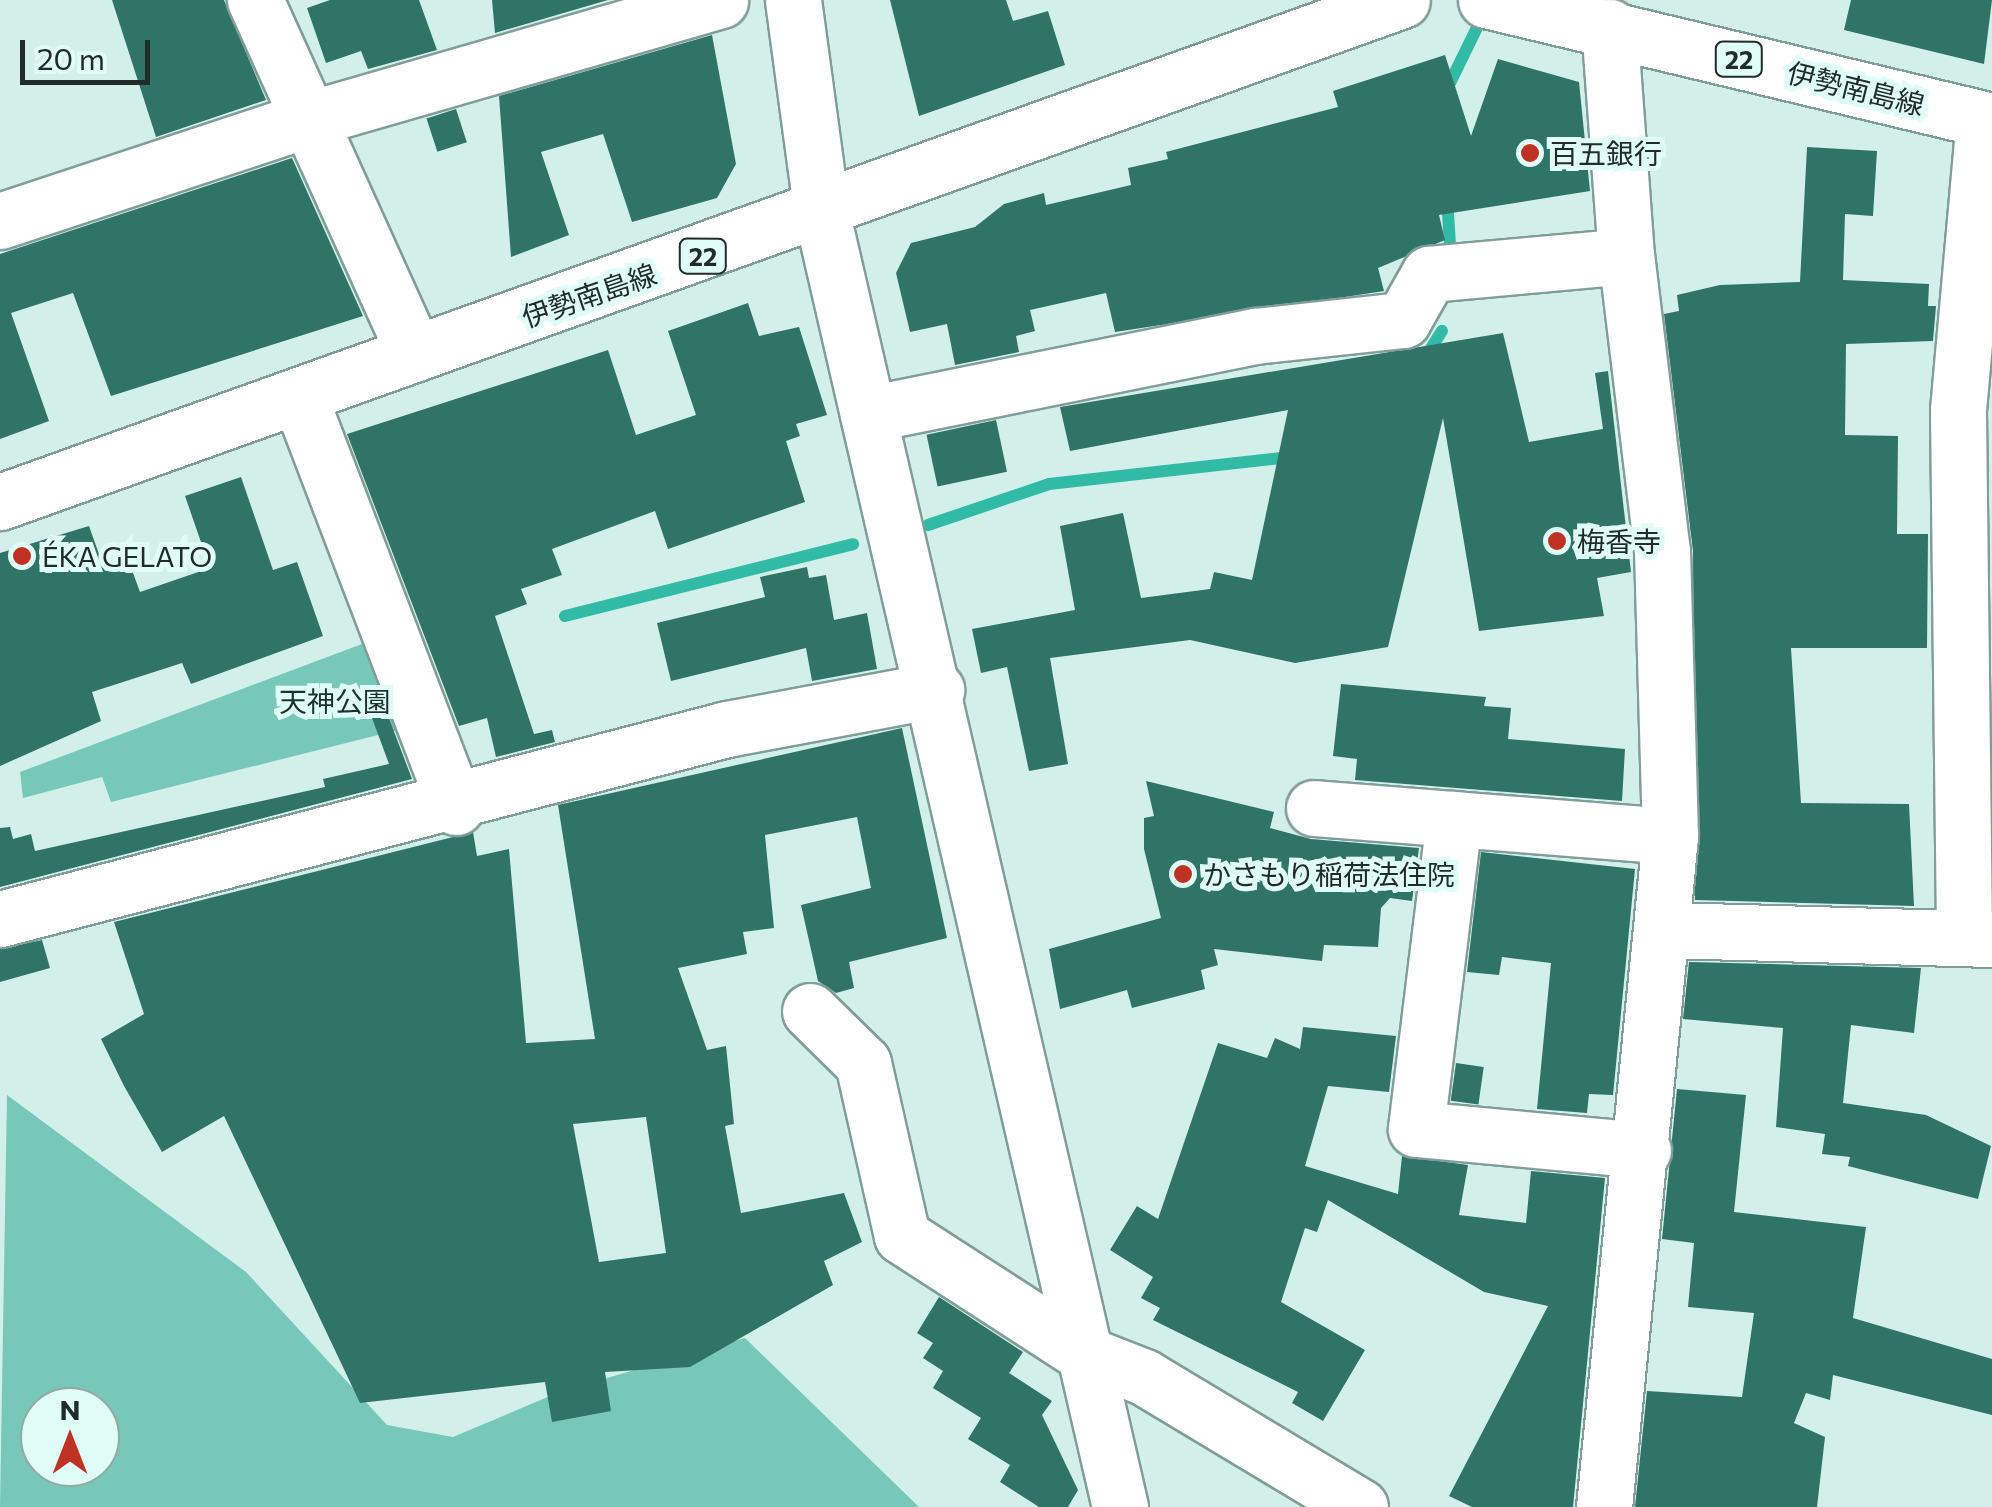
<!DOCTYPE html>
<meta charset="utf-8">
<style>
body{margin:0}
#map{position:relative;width:1992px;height:1507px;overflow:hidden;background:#d2f0e9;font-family:Commissioner,"Noto Sans JP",sans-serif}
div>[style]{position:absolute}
.green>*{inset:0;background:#77c8b8}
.stream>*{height:12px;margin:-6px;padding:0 6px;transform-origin:6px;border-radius:6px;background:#31baa5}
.building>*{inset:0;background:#307367;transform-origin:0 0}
.roads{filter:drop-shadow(2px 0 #819d97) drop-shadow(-2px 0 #819d97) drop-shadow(0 2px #819d97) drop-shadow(0 -2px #819d97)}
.minor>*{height:55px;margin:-27.5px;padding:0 27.5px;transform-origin:27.5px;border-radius:27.5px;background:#fff}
.major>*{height:55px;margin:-27.5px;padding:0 27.5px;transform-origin:27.5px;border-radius:27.5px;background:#fff}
.dots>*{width:28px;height:28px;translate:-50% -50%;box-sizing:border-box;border:5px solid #dffdf6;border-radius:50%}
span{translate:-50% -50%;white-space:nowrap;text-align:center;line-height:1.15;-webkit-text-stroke:10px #dffdf6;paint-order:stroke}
.shield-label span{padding:2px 8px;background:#dffdf6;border:2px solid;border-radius:8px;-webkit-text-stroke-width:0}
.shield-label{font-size:25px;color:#212c2a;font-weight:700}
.street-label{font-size:28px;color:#212c2a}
.poi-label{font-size:28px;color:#212c2a}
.left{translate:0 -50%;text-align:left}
.park-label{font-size:28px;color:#1c322e}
.north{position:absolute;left:20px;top:1387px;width:100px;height:100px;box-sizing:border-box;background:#dffdf6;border:2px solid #93a9a4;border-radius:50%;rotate:0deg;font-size:28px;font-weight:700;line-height:40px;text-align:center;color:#212c2a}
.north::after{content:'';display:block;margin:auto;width:35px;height:45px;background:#bf3223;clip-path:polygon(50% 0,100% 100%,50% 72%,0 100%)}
.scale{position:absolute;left:20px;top:40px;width:130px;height:45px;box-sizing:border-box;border:5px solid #212c2a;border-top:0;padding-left:12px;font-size:30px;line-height:35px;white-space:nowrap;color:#212c2a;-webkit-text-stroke:8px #dffdf6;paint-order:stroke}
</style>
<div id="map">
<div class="green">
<div style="clip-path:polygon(362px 644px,398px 730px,111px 802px,102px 777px,23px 798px,20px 772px)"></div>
<div style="clip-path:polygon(evenodd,7px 1095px,246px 1272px,387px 1425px,453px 1437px,562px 1391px,745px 1338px,919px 1507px,0 1507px,7px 1095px,40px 1407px,100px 1407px,100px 1467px,40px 1467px,40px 1407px)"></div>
</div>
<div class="stream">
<div style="left:1447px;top:89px;width:87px;rotate:-64deg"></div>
<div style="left:1447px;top:197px;width:64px;rotate:86.4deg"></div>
<div style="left:1425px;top:358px;width:32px;rotate:-58deg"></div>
<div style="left:928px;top:525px;width:128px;rotate:-18.7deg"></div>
<div style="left:1049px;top:484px;width:244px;rotate:-6.4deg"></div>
<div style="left:565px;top:616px;width:297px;rotate:-14deg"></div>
</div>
<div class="building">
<div style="clip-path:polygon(112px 0,224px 0,266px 100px,156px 137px)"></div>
<div style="clip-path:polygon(330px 0,419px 0,437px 50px,368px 69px,361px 51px,326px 63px,307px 8px)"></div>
<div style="clip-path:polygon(492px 0,608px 0,495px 33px)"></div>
<div style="clip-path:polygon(890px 0,1006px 0,1013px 21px,1048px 11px,1065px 65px,919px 116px)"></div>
<div style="clip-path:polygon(1851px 0,1992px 0,1984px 64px,1844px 30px)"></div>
<div style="clip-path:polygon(712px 35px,736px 164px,717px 198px,632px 222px,603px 134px,541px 152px,569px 235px,511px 257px,499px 96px)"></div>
<div style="clip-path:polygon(1445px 55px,1471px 136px,1498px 59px,1579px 82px,1590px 191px,1439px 215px,1445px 240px,1378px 268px,1384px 291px,1115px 332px,1106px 293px,1030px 310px,1035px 331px,1016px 336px,1019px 352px,955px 365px,947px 324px,910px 332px,896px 273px,911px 243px,975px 227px,1004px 204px,1044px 193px,1046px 205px,1131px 185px,1128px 168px,1168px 159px,1166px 152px,1338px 107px,1333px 91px)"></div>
<div style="left:456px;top:109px;width:35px;height:31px;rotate:72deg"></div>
<div style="clip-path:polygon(1807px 147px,1877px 151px,1873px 216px,1845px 214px,1843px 280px,1929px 284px,1928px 306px,1936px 306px,1933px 341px,1846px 344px,1845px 435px,1898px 436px,1897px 534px,1928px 534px,1927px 648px,1791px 648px,1801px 803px,1909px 804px,1914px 906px,1695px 900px,1693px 551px,1664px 314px,1679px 311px,1677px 295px,1720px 285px,1800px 282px)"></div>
<div style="clip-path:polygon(292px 158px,363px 316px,111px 396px,73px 293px,11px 313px,49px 421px,0 439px,0 254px)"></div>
<div style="clip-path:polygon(748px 303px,759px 336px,799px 327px,827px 415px,796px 424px,800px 436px,786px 441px,805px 502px,668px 549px,655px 511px,552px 549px,562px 575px,521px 589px,527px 604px,495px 616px,534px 734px,552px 730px,555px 742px,496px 757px,487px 718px,459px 726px,347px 434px,608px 350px,636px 435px,696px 415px,668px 331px)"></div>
<div style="clip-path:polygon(1503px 333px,1529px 442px,1603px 429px,1595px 373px,1608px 371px,1631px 572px,1597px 578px,1604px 616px,1479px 631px,1443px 418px,1388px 647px,1295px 663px,1190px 640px,1050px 658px,1068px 764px,1029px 771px,1007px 667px,981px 673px,972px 629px,1075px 610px,1060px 526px,1123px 513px,1141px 598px,1210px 589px,1214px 572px,1252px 580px,1288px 410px,1070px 451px,1060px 407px)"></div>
<div style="left:996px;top:420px;width:53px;height:71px;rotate:78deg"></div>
<div style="clip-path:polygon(241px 477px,273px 570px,297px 562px,323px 636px,191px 684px,182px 663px,92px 692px,101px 721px,0 766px,0 553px,89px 526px,105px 571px,129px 562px,140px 592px,210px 568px,185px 496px)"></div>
<div style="clip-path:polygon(807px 567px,809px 578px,826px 575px,834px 620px,867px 613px,877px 669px,812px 681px,806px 648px,671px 681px,657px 623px,765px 597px,760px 577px)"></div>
<div style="clip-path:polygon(1341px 684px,1486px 697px,1484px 706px,1511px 708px,1508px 739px,1625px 749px,1622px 801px,1355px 780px,1357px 759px,1333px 756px)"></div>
<div style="clip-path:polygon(387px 713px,412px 779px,0 887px,0 828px,10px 827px,13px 839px,31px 834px,35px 851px,325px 787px,323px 779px,389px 764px,372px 718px)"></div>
<div style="clip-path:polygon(evenodd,902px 728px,947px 938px,849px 962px,854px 988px,836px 993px,818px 981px,801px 905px,871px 888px,857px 817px,765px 835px,774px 928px,743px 932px,747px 954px,678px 968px,707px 1050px,726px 1046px,734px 1124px,725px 1126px,741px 1213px,844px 1193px,862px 1242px,824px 1261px,833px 1285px,690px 1367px,605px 1372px,611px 1411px,552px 1422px,545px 1382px,360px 1403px,224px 1116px,162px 1152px,124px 1086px,101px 1039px,144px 1014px,114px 922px,473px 832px,477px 856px,509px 849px,526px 1043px,595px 1039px,558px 805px,902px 728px,646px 1117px,666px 1253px,599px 1262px,573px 1124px,646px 1117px)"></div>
<div style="clip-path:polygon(1146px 781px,1274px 812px,1270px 828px,1311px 839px,1419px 848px,1412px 901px,1390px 898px,1381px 908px,1378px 947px,1324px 945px,1322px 961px,1214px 949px,1218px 965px,1201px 970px,1205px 989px,1132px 1008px,1127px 990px,1060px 1009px,1049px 949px,1161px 918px,1144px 849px,1144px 818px,1154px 816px)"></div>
<div style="clip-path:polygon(1481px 852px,1635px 869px,1613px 1095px,1589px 1094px,1587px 1113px,1537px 1109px,1551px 963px,1502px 957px,1499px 975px,1467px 972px)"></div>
<div style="clip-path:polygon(42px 940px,50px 968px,0 982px,0 949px)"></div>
<div style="clip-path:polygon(1689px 962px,1921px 968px,1914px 1033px,1851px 1025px,1843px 1103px,1926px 1115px,1991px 1146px,1978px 1199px,1848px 1166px,1850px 1157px,1822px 1154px,1825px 1134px,1776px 1127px,1783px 1028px,1683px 1019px)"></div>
<div style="clip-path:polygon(1303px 1027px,1396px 1036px,1389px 1092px,1328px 1086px,1305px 1166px,1398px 1194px,1402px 1156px,1468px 1165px,1459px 1215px,1526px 1223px,1531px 1171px,1605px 1178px,1573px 1507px,1472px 1507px,1449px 1496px,1548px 1306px,1484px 1292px,1328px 1200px,1317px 1232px,1305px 1228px,1281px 1302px,1365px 1350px,1323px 1421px,1292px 1403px,1298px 1392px,1153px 1320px,1160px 1308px,1141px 1298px,1153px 1277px,1110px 1250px,1137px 1206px,1158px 1219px,1218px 1043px,1267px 1058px,1275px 1038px,1300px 1049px)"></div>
<div style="left:1456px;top:1063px;width:28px;height:38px;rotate:8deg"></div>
<div style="clip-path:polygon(1677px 1089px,1746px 1095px,1734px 1212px,1866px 1227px,1853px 1318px,1992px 1359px,1992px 1415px,1833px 1375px,1830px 1400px,1806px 1393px,1794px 1423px,1825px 1437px,1817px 1507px,1635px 1507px,1647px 1391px,1742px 1397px,1754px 1313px,1688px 1307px,1694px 1243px,1662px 1239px)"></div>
<div style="clip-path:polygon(939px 1297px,1023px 1352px,1009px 1373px,1052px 1401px,1042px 1415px,1078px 1490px,1068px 1507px,1039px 1507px,1000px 1482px,1010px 1465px,968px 1439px,981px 1418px,933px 1388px,943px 1371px,923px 1358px,933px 1343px,917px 1333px)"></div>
</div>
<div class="roads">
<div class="minor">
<div style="left:255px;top:0;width:388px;rotate:65.7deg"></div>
<div style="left:793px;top:0;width:217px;rotate:82.3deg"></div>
<div style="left:822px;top:215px;width:1326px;rotate:77.01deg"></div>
<div style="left:0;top:221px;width:325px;rotate:-18.3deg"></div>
<div style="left:309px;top:119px;width:428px;rotate:-16.1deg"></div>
<div style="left:299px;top:396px;width:440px;rotate:69.1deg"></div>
<div style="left:868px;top:414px;width:395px;rotate:-11.4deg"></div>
<div style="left:1255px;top:336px;width:149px;rotate:-6.2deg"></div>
<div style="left:1403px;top:320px;width:53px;rotate:-60.5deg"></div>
<div style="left:1429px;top:274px;width:198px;rotate:-5.2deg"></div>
<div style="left:1626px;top:256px;width:230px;rotate:-94.2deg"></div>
<div style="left:1314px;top:808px;width:357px;rotate:4.5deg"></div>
<div style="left:1454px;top:819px;width:312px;rotate:97deg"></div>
<div style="left:1416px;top:1129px;width:228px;rotate:5.3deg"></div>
<div style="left:0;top:919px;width:751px;rotate:-14.65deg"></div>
<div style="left:727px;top:729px;width:213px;rotate:-10.6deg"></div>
<div style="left:1668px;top:930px;width:324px;rotate:1.6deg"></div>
<div style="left:1964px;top:933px;width:523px;rotate:-90.66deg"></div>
<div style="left:1958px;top:410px;width:291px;rotate:-84.9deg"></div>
<div style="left:810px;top:1011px;width:74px;rotate:44.5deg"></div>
<div style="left:863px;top:1063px;width:177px;rotate:77.3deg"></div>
<div style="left:902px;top:1236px;width:216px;rotate:32.9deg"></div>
<div style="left:1083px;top:1353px;width:66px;rotate:21.5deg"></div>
<div style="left:1144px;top:1377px;width:252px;rotate:31deg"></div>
<div style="left:1604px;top:1507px;width:674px;rotate:-84.38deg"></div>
<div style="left:1670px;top:836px;width:284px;rotate:-91.6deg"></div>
<div style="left:1662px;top:552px;width:298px;rotate:-96.9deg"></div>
</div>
<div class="major">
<div style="left:1486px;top:0;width:520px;rotate:13.45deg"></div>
<div style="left:0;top:502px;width:1489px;rotate:-19.7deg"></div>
</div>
</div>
<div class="dots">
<div style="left:1530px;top:153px;background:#bf3223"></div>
<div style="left:1557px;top:541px;background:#bf3223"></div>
<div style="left:22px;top:556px;background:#bf3223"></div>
<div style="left:1183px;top:874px;background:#bf3223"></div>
</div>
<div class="shield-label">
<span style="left:1739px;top:59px">22</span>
<span style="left:703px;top:256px">22</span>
</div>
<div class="street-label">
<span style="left:1856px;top:88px;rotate:14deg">伊勢南島線</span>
<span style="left:589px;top:295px;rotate:-19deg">伊勢南島線</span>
</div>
<div class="poi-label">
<span class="left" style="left:1550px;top:153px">百五銀行</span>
<span class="left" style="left:1577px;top:541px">梅香寺</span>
<span class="left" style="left:42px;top:556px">ÉKA GELATO</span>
<span class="left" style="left:1203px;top:874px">かさもり稲荷法住院</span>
</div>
<div class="park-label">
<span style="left:335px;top:701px">天神公園</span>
</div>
<div class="north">N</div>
<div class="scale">20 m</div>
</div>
